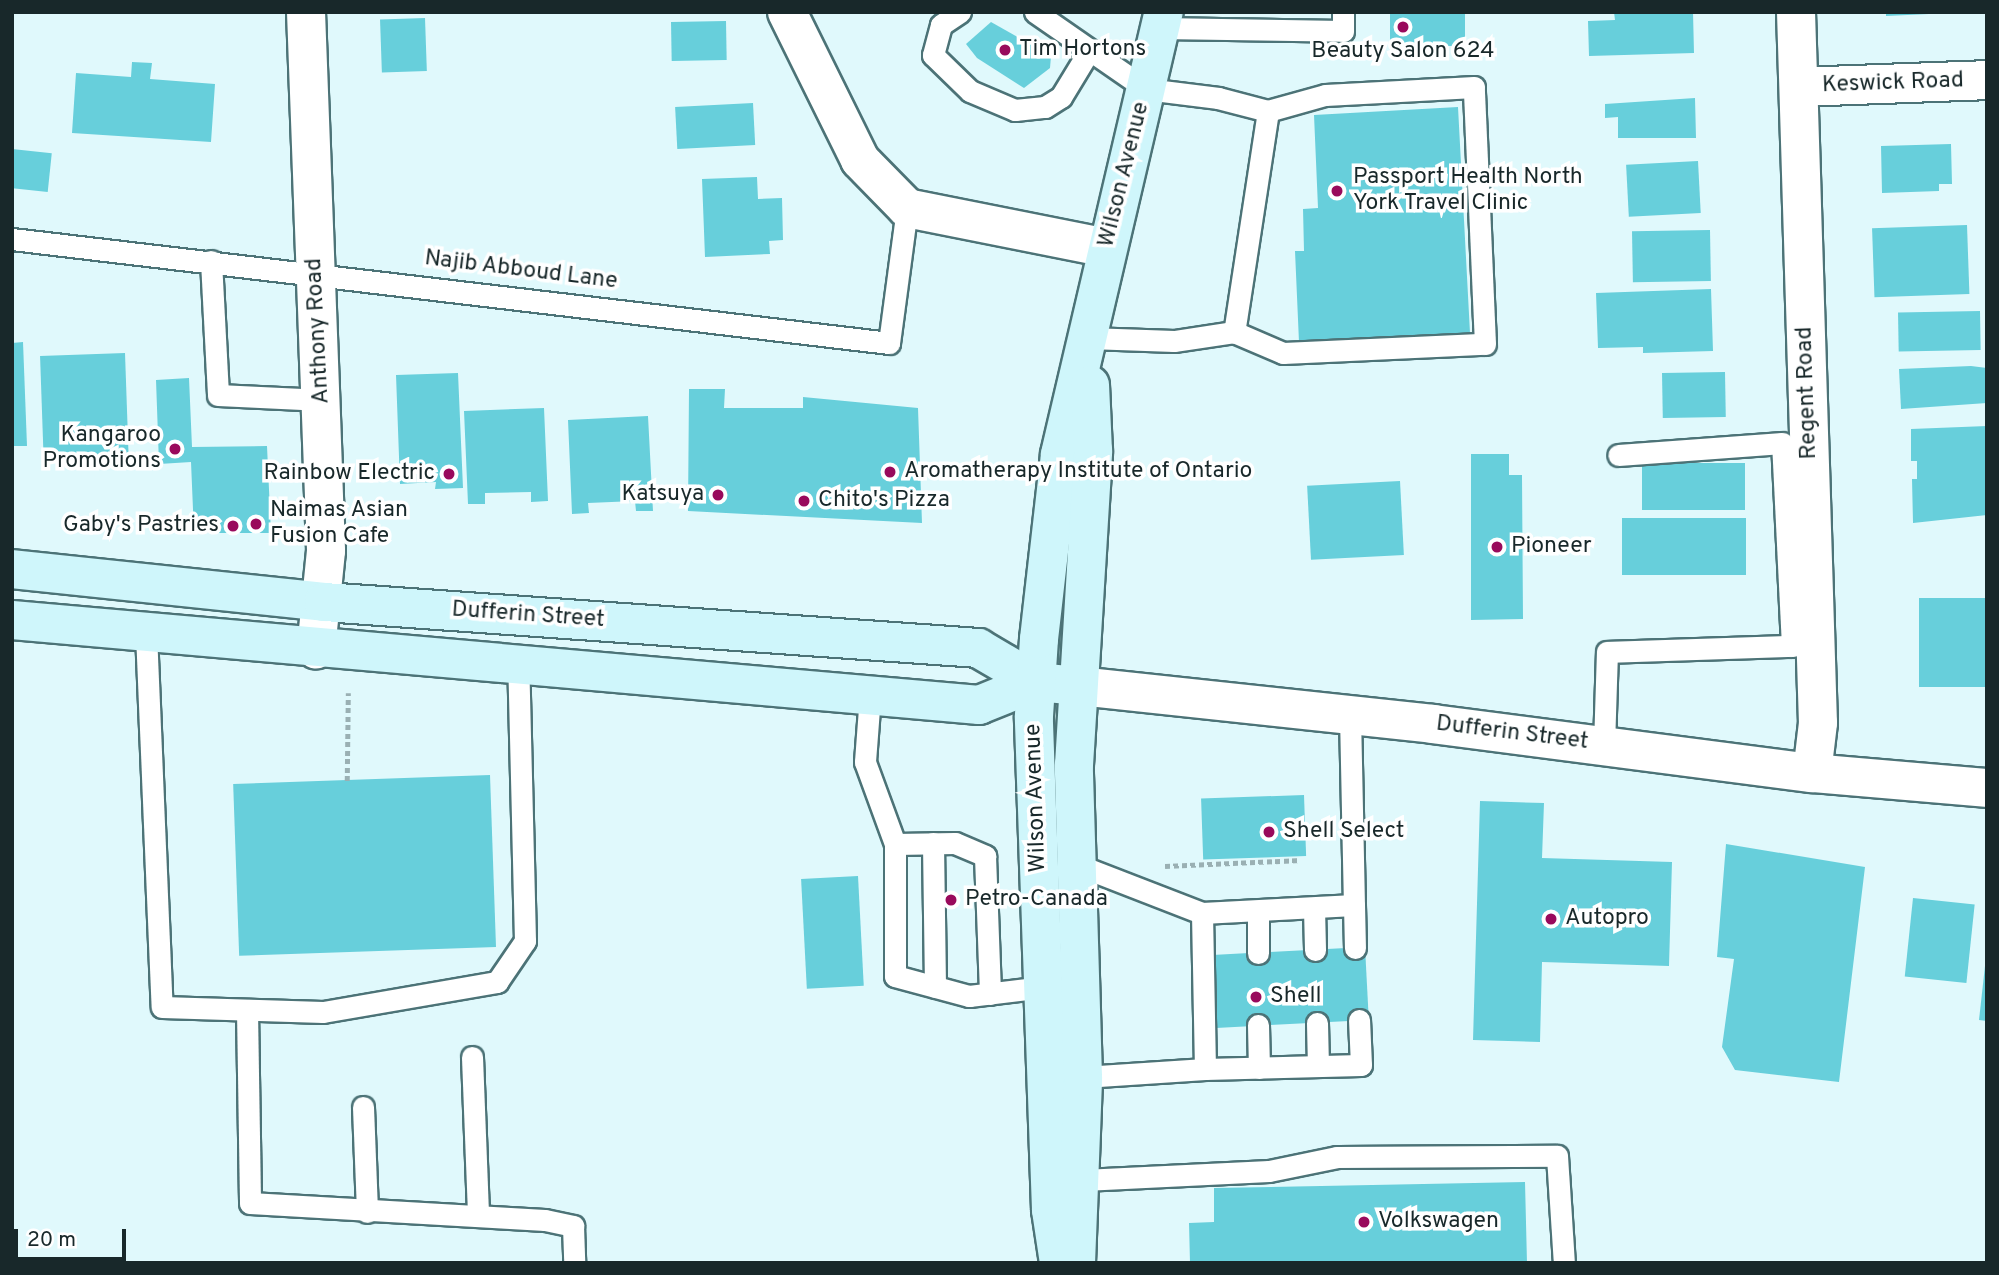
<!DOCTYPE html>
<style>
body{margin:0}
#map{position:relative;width:1999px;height:1275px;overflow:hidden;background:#e0f9fc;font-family:Overpass,sans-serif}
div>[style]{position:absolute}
.building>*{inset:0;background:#67cfdb;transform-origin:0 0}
.path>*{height:4.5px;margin-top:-2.25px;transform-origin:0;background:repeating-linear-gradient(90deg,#9ab0b3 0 5px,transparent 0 8.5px)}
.roads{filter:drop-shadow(2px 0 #4c7377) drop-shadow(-2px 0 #4c7377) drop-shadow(0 2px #4c7377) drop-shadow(0 -2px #4c7377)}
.lane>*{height:21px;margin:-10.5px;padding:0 10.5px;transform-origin:10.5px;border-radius:10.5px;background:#fff}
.street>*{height:38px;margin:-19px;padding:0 19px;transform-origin:19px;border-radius:19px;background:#fff}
.secondary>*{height:38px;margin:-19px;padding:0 19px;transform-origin:19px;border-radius:19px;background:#cff6fb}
.dots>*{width:19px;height:19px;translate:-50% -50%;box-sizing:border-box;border:4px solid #fff;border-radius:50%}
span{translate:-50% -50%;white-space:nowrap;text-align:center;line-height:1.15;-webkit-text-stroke:7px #fff;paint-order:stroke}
.poi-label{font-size:23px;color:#18282a}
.left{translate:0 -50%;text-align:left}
.right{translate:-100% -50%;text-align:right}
.street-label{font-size:23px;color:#18282a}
.frame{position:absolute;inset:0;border:14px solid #18282a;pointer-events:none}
.scale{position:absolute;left:14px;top:1229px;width:112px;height:32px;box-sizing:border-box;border:4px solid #18282a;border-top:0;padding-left:9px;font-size:21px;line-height:24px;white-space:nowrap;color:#18282a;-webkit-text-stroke:5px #fff;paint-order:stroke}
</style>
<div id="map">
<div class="building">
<div style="left:1390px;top:12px;width:75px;height:34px"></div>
<div style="clip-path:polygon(1614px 12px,1693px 12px,1694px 53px,1589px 56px,1588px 21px,1615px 20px)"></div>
<div style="clip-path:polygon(1886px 12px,1929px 12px,1929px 14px,1886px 16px)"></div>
<div style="left:425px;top:18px;width:53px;height:45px;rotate:88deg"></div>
<div style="left:726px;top:21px;width:39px;height:55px;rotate:89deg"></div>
<div style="clip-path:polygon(991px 22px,1051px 56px,1050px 68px,1024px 88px,977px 58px,966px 44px)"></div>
<div style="clip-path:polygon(132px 62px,152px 63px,150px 79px,215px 84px,211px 142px,72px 133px,76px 73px,131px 77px)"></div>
<div style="clip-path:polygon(1695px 98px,1696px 138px,1618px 138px,1618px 117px,1605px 118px,1605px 104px)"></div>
<div style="left:753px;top:103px;width:42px;height:78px;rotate:87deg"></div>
<div style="clip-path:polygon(1458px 107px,1470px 333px,1299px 342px,1295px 251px,1304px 251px,1303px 209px,1318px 208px,1314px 115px)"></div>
<div style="clip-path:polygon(1951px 144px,1952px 184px,1939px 184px,1939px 191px,1882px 193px,1881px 146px)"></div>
<div style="left:12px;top:149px;width:40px;height:39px;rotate:6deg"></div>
<div style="left:1698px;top:161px;width:52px;height:72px;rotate:87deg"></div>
<div style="clip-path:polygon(757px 177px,758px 199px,782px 198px,783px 240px,769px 241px,770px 254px,705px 257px,702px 179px)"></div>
<div style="left:1967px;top:225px;width:69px;height:95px;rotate:88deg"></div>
<div style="left:1710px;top:230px;width:51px;height:78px;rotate:89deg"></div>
<div style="clip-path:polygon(1711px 289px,1713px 351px,1643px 353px,1643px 347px,1598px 348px,1596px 293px)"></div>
<div style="left:1980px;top:311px;width:39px;height:82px;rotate:89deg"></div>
<div style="clip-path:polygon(23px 342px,27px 446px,12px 446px,12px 343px)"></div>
<div style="left:125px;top:353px;width:103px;height:85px;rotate:88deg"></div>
<div style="clip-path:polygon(1971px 366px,1987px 368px,1987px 403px,1901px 409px,1899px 369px)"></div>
<div style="left:1725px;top:372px;width:45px;height:63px;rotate:89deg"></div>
<div style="clip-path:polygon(458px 373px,463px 488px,435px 489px,436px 482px,400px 484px,396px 375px)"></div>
<div style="clip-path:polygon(189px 378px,192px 447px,267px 446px,271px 533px,194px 533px,191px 462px,159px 464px,156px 380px)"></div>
<div style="clip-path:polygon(689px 389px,725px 389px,724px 408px,803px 408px,803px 397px,918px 408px,922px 523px,688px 511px)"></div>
<div style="clip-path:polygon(544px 408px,548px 501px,531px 502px,531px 492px,485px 493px,485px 504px,468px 504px,464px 411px)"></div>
<div style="clip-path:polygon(648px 416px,653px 511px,636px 511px,635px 501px,588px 503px,589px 513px,572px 514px,568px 420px)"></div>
<div style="clip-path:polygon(1987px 426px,1987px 515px,1913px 523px,1912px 479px,1917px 479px,1917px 461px,1911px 461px,1911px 429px)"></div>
<div style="clip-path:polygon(1471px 454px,1509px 454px,1509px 475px,1522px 475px,1523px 619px,1471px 620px)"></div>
<div style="left:1745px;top:463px;width:47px;height:103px;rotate:90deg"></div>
<div style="left:1400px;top:481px;width:74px;height:93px;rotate:87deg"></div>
<div style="left:1746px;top:518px;width:57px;height:124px;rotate:90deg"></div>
<div style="left:1987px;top:598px;width:89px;height:68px;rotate:90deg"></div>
<div style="left:490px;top:775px;width:172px;height:257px;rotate:88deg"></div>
<div style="left:1304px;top:795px;width:61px;height:103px;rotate:88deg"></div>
<div style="clip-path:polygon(1480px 801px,1544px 803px,1542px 858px,1672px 862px,1669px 966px,1542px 962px,1540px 1042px,1473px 1040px)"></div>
<div style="clip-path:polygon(1726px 844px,1865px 867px,1839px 1082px,1735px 1070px,1722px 1047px,1734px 959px,1717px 957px)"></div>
<div style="left:858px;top:876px;width:110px;height:57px;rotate:87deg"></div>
<div style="left:1913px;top:898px;width:62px;height:79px;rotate:6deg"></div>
<div style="left:1365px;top:947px;width:73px;height:153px;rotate:87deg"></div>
<div style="clip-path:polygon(1985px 966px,1987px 966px,1987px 1021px,1979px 1020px)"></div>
<div style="clip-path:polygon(1525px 1182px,1527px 1263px,1190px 1263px,1189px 1223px,1214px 1222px,1214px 1188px)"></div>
</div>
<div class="path">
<div style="left:347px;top:781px;width:88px;rotate:-89.3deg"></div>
<div style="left:1165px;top:866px;width:136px;rotate:-2.5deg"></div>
</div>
<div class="roads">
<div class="lane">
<div style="left:960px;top:12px;width:23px;rotate:146deg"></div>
<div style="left:941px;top:25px;width:31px;rotate:105deg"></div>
<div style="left:933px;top:55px;width:52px;rotate:44.2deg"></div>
<div style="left:970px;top:91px;width:49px;rotate:22.9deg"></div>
<div style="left:1015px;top:110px;width:30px;rotate:-6deg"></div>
<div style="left:1045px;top:107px;width:19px;rotate:-32deg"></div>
<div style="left:1061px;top:97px;width:54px;rotate:-58.7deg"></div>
<div style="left:1035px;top:12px;width:135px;rotate:34.7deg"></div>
<div style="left:1146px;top:89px;width:73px;rotate:7.1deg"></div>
<div style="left:1218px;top:98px;width:52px;rotate:14.6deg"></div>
<div style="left:1268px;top:111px;width:224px;rotate:98.7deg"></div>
<div style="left:1234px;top:332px;width:61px;rotate:171.5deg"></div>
<div style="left:1174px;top:341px;width:86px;rotate:-178deg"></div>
<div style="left:1160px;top:28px;width:183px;rotate:0.9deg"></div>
<div style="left:1343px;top:31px;width:19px;rotate:-90deg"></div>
<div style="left:12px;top:239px;width:883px;rotate:6.76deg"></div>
<div style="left:889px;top:343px;width:136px;rotate:-82.4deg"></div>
<div style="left:211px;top:261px;width:134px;rotate:87deg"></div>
<div style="left:218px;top:395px;width:105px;rotate:2.7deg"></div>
<div style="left:1234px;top:332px;width:53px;rotate:23.2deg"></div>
<div style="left:1283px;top:353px;width:202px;rotate:-2.6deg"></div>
<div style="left:1485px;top:344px;width:257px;rotate:-92.5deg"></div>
<div style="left:1474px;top:87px;width:149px;rotate:176.9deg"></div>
<div style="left:1325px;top:95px;width:59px;rotate:164.3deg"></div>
<div style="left:146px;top:633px;width:374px;rotate:87.6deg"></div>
<div style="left:162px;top:1007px;width:161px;rotate:1.8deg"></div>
<div style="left:323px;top:1012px;width:177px;rotate:-9.8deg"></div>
<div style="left:497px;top:982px;width:50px;rotate:-55.7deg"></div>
<div style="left:525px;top:941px;width:279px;rotate:-91.4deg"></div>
<div style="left:870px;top:695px;width:67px;rotate:94.3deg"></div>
<div style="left:865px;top:762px;width:87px;rotate:69.9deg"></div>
<div style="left:895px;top:844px;width:132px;rotate:90deg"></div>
<div style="left:895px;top:976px;width:77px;rotate:15.1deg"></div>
<div style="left:969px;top:996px;width:75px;rotate:-6.9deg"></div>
<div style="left:1350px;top:715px;width:190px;rotate:88.8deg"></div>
<div style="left:1604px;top:746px;width:94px;rotate:-88.2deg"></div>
<div style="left:1607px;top:652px;width:185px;rotate:-1.9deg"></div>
<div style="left:1792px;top:646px;width:203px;rotate:-92.8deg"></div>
<div style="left:1782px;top:443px;width:164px;rotate:175.8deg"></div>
<div style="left:933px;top:843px;width:144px;rotate:89.2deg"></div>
<div style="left:895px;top:844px;width:60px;rotate:-1deg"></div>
<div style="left:955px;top:843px;width:33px;rotate:23deg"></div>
<div style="left:985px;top:856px;width:138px;rotate:87.9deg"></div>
<div style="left:1078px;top:865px;width:133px;rotate:21.2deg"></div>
<div style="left:1202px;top:913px;width:156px;rotate:88.9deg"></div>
<div style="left:1205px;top:1069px;width:122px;rotate:176.2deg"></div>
<div style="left:1314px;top:908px;width:42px;rotate:88.6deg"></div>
<div style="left:1258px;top:911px;width:42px;rotate:90deg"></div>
<div style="left:1202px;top:913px;width:152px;rotate:-3deg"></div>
<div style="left:1354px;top:905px;width:43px;rotate:88.7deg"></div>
<div style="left:247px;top:1010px;width:193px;rotate:89.1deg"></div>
<div style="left:250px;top:1203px;width:295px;rotate:3.3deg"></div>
<div style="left:545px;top:1220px;width:29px;rotate:12deg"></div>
<div style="left:573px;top:1226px;width:37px;rotate:88deg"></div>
<div style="left:1317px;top:1023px;width:43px;rotate:88.7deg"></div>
<div style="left:1258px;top:1025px;width:43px;rotate:88.7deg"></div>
<div style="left:472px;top:1057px;width:159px;rotate:87.8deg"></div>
<div style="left:1205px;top:1069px;width:156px;rotate:-1.5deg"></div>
<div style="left:1361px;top:1065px;width:45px;rotate:-92.5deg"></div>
<div style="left:363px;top:1107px;width:105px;rotate:87.8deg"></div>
<div style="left:1083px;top:1180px;width:186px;rotate:-2.8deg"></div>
<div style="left:1269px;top:1171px;width:69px;rotate:-11.6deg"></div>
<div style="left:1337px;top:1157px;width:220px;rotate:-0.3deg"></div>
<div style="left:1557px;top:1156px;width:107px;rotate:86.3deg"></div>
</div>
<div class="street">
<div style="left:306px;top:12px;width:539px;rotate:87.87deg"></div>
<div style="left:326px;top:551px;width:99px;rotate:95.8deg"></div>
<div style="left:787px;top:12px;width:165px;rotate:63.7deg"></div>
<div style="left:860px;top:160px;width:67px;rotate:45.6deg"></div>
<div style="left:907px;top:208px;width:204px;rotate:11.3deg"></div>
<div style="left:1796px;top:12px;width:711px;rotate:88.23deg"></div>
<div style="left:1818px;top:723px;width:50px;rotate:96.8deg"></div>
<div style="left:1799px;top:87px;width:188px;rotate:-2.1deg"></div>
<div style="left:1078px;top:686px;width:357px;rotate:6.1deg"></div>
<div style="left:1433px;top:724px;width:382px;rotate:7.4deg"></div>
<div style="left:1812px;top:773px;width:176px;rotate:4.9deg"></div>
</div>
<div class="secondary">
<div style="left:12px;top:569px;width:314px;rotate:6deg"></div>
<div style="left:324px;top:602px;width:656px;rotate:4.02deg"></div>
<div style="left:978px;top:648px;width:67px;rotate:30.4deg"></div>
<div style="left:1036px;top:682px;width:42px;rotate:5.4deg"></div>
<div style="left:12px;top:620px;width:971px;rotate:5.02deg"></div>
<div style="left:979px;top:705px;width:61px;rotate:-22deg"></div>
<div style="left:1059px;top:1263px;width:54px;rotate:-98.6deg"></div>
<div style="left:1051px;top:1210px;width:494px;rotate:-92deg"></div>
<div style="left:1034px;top:716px;width:77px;rotate:-86.3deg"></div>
<div style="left:1039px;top:639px;width:186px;rotate:-83.5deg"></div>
<div style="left:1060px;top:454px;width:454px;rotate:-76.8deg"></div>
<div style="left:1076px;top:1263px;width:186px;rotate:-87.8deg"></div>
<div style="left:1083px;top:1077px;width:312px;rotate:-91.7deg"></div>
<div style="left:1074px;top:765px;width:315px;rotate:-86.5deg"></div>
<div style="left:1093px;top:451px;width:66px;rotate:-92.6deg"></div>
</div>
</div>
<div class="dots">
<div style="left:1403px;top:27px;background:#990a5c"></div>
<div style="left:1005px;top:50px;background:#990a5c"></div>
<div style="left:1337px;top:191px;background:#990a5c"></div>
<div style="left:175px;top:449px;background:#990a5c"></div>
<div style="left:890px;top:472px;background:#990a5c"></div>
<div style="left:449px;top:474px;background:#990a5c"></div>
<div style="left:718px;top:495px;background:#990a5c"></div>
<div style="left:804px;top:501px;background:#990a5c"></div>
<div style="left:256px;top:524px;background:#990a5c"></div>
<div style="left:233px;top:526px;background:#990a5c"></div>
<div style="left:1497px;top:547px;background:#990a5c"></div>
<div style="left:1269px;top:832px;background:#990a5c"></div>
<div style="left:951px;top:900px;background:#990a5c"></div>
<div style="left:1551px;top:919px;background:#990a5c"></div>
<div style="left:1256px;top:997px;background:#990a5c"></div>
<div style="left:1364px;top:1222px;background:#990a5c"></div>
</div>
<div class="poi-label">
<span class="left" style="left:1019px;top:50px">Tim Hortons</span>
<span style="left:1403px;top:52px">Beauty Salon 624</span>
<span class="left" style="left:1353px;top:191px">Passport Health North<br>York Travel Clinic</span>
<span class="right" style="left:161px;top:449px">Kangaroo<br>Promotions</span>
<span class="left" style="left:904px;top:472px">Aromatherapy Institute of Ontario</span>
<span class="right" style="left:435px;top:474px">Rainbow Electric</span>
<span class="right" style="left:704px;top:495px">Katsuya</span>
<span class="left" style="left:818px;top:501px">Chito's Pizza</span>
<span class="left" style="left:270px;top:524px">Naimas Asian<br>Fusion Cafe</span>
<span class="right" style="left:219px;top:526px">Gaby's Pastries</span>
<span class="left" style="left:1511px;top:547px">Pioneer</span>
<span class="left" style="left:1283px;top:832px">Shell Select</span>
<span class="left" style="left:965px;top:900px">Petro-Canada</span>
<span class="left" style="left:1565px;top:919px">Autopro</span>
<span class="left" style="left:1270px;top:997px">Shell</span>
<span class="left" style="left:1378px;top:1222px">Volkswagen</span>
</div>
<div class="street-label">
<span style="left:1893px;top:84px;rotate:-2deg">Keswick Road</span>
<span style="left:1125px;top:175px;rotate:-76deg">Wilson Avenue</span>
<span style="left:521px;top:271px;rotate:7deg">Najib Abboud Lane</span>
<span style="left:319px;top:331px;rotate:-93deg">Anthony Road</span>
<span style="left:1808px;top:393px;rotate:-92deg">Regent Road</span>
<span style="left:528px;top:616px;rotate:4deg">Dufferin Street</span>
<span style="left:1512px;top:734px;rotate:7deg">Dufferin Street</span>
<span style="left:1037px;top:798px;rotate:-92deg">Wilson Avenue</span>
</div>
<div class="frame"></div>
<div class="scale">20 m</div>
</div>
